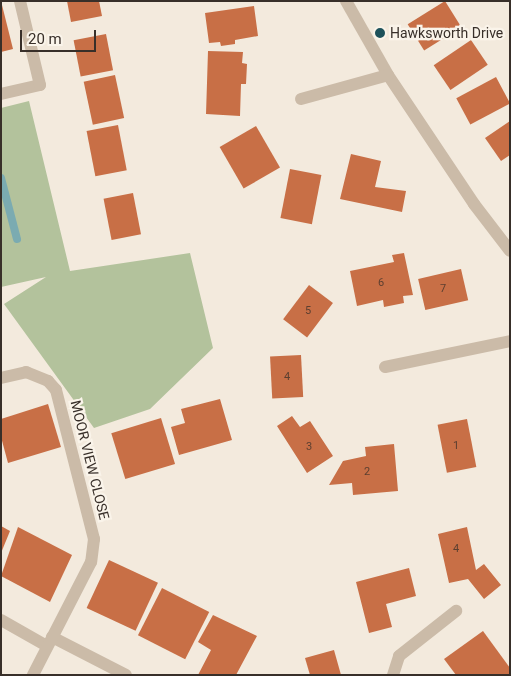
<!DOCTYPE html>
<style>
body{margin:0}
#map{position:relative;width:511px;height:676px;overflow:hidden;background:#f3eadd;font-family:Roboto,sans-serif}
div>[style]{position:absolute}
.green>*{inset:0;background:#b3c29c}
.stream>*{height:8px;margin:-4px;padding:0 4px;transform-origin:4px;border-radius:4px;background:#7babb1}
.building>*{inset:0;background:#c86f46;transform-origin:0 0}
.service>*{height:12px;margin:-6px;padding:0 6px;transform-origin:6px;border-radius:6px;background:#cbbba8}
.minor>*{height:12px;margin:-6px;padding:0 6px;transform-origin:6px;border-radius:6px;background:#cbbba8}
.dots>*{width:14px;height:14px;translate:-50% -50%;box-sizing:border-box;border:2px solid #faf4ea;border-radius:50%}
span{translate:-50% -50%;white-space:nowrap;text-align:center;line-height:1.15;-webkit-text-stroke:4.5px #faf4ea;paint-order:stroke}
.number-label{font-size:11px;color:#5c3f30}
.number-label span{-webkit-text-stroke-width:0}
.poi-label{font-size:14px;color:#382f29}
.left{translate:0 -50%;text-align:left}
.street-label{font-size:14px;color:#382f29}
.frame{position:absolute;inset:0;border:2px solid #382f29;pointer-events:none}
.scale{position:absolute;left:20px;top:30px;width:76px;height:22px;box-sizing:border-box;border:2px solid #382f29;border-top:0;padding-left:6px;font-size:15px;line-height:18px;white-space:nowrap;color:#382f29;-webkit-text-stroke:4px #faf4ea;paint-order:stroke}
</style>
<div id="map">
<div class="green">
<div style="clip-path:polygon(29px 101px,70px 271px,190px 253px,213px 348px,150px 409px,94px 428px,4px 304px,46px 277px,1px 287px,1px 108px)"></div>
</div>
<div class="stream">
<div style="left:1px;top:178px;width:63px;rotate:75.3deg"></div>
</div>
<div class="building">
<div style="clip-path:polygon(1px 1px,13px 49px,1px 52px)"></div>
<div style="clip-path:polygon(67px 1px,99px 1px,102px 16px,71px 22px)"></div>
<div style="left:445px;top:1px;width:31px;height:44px;rotate:58deg"></div>
<div style="clip-path:polygon(254px 6px,258px 36px,235px 40px,235px 44px,221px 46px,220px 42px,209px 43px,205px 13px)"></div>
<div style="left:106px;top:34px;width:37px;height:33px;rotate:79deg"></div>
<div style="left:471px;top:40px;width:30px;height:45px;rotate:56deg"></div>
<div style="clip-path:polygon(208px 51px,243px 52px,242px 63px,247px 64px,246px 84px,241px 84px,240px 116px,206px 114px)"></div>
<div style="left:115px;top:75px;width:44px;height:32px;rotate:78deg"></div>
<div style="left:496px;top:77px;width:30px;height:45px;rotate:62deg"></div>
<div style="clip-path:polygon(510px 121px,510px 155px,501px 161px,485px 138px)"></div>
<div style="left:118px;top:125px;width:46px;height:32px;rotate:79deg"></div>
<div style="left:256px;top:126px;width:48px;height:42px;rotate:60deg"></div>
<div style="clip-path:polygon(351px 154px,381px 161px,375px 187px,406px 191px,402px 212px,340px 199px)"></div>
<div style="left:290px;top:169px;width:32px;height:50px;rotate:11deg"></div>
<div style="left:133px;top:193px;width:42px;height:30px;rotate:79deg"></div>
<div style="clip-path:polygon(404px 253px,413px 295px,403px 296px,404px 303px,384px 307px,383px 300px,357px 306px,350px 271px,394px 262px,392px 255px)"></div>
<div style="left:461px;top:269px;width:32px;height:44px;rotate:77deg"></div>
<div style="left:309px;top:285px;width:30px;height:43px;rotate:37deg"></div>
<div style="left:301px;top:355px;width:42px;height:31px;rotate:87deg"></div>
<div style="clip-path:polygon(220px 399px,232px 440px,179px 455px,171px 427px,185px 423px,181px 409px)"></div>
<div style="clip-path:polygon(48px 404px,61px 447px,8px 463px,1px 437px,1px 419px)"></div>
<div style="clip-path:polygon(292px 416px,300px 427px,310px 421px,333px 456px,307px 473px,277px 426px)"></div>
<div style="left:161px;top:418px;width:48px;height:52px;rotate:73deg"></div>
<div style="left:467px;top:419px;width:49px;height:30px;rotate:79deg"></div>
<div style="clip-path:polygon(394px 444px,398px 491px,353px 495px,352px 483px,329px 485px,343px 461px,366px 456px,365px 447px)"></div>
<div style="clip-path:polygon(1px 526px,10px 531px,1px 553px)"></div>
<div style="clip-path:polygon(18px 527px,72px 555px,50px 602px,1px 576px)"></div>
<div style="clip-path:polygon(467px 527px,476px 570px,484px 564px,501px 585px,484px 599px,468px 579px,449px 583px,438px 534px)"></div>
<div style="left:109px;top:560px;width:54px;height:53px;rotate:25deg"></div>
<div style="clip-path:polygon(409px 568px,416px 596px,386px 604px,392px 627px,369px 633px,356px 582px)"></div>
<div style="left:162px;top:588px;width:53px;height:53px;rotate:27deg"></div>
<div style="clip-path:polygon(213px 615px,257px 636px,236px 675px,198px 675px,211px 650px,198px 642px)"></div>
<div style="clip-path:polygon(483px 631px,510px 668px,510px 675px,456px 675px,444px 659px)"></div>
<div style="clip-path:polygon(334px 650px,341px 675px,310px 675px,305px 658px)"></div>
</div>
<div class="service">
<div style="left:1px;top:620px;width:53px;rotate:29.5deg"></div>
<div style="left:52px;top:637px;width:83px;rotate:27.2deg"></div>
</div>
<div class="minor">
<div style="left:346px;top:1px;width:85px;rotate:60.4deg"></div>
<div style="left:388px;top:75px;width:155px;rotate:56.3deg"></div>
<div style="left:474px;top:204px;width:59px;rotate:52.5deg"></div>
<div style="left:1px;top:94px;width:40px;rotate:-13deg"></div>
<div style="left:40px;top:85px;width:86px;rotate:-103.4deg"></div>
<div style="left:301px;top:99px;width:90px;rotate:-15.4deg"></div>
<div style="left:385px;top:367px;width:128px;rotate:-11.7deg"></div>
<div style="left:1px;top:378px;width:26px;rotate:-13deg"></div>
<div style="left:26px;top:372px;width:24px;rotate:22deg"></div>
<div style="left:48px;top:381px;width:12px;rotate:48deg"></div>
<div style="left:56px;top:390px;width:154px;rotate:75.7deg"></div>
<div style="left:94px;top:539px;width:23px;rotate:97deg"></div>
<div style="left:91px;top:562px;width:127px;rotate:117.2deg"></div>
<div style="left:393px;top:675px;width:20px;rotate:-72deg"></div>
<div style="left:399px;top:656px;width:73px;rotate:-38.3deg"></div>
</div>
<div class="dots">
<div style="left:380px;top:33px;background:#1d525b"></div>
</div>
<div class="number-label">
<span style="left:381px;top:283px">6</span>
<span style="left:443px;top:289px">7</span>
<span style="left:308px;top:311px">5</span>
<span style="left:287px;top:377px">4</span>
<span style="left:456px;top:446px">1</span>
<span style="left:309px;top:447px">3</span>
<span style="left:367px;top:472px">2</span>
<span style="left:456px;top:549px">4</span>
</div>
<div class="poi-label">
<span class="left" style="left:390px;top:33px">Hawksworth Drive</span>
</div>
<div class="street-label">
<span style="left:90px;top:460px;rotate:76deg">MOOR VIEW CLOSE</span>
</div>
<div class="frame"></div>
<div class="scale">20 m</div>
</div>
